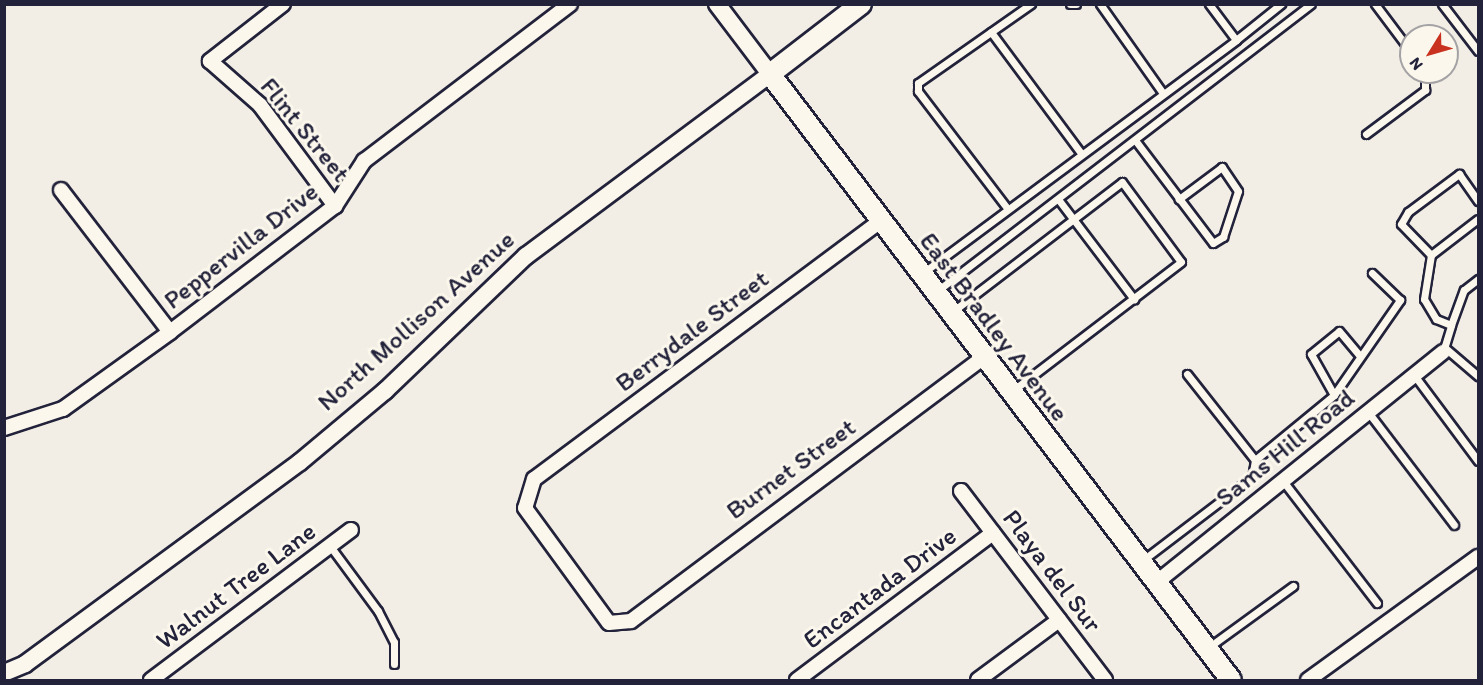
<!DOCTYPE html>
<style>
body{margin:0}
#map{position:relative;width:1483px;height:685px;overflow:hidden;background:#f2eee5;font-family:Itim,sans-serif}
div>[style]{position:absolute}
.roads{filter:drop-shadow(2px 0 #22223b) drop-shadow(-2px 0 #22223b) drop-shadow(0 2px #22223b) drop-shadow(0 -2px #22223b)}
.service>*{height:7px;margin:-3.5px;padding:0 3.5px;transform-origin:3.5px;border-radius:3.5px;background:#fbf7ec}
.minor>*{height:14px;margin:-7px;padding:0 7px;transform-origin:7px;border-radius:7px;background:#fbf7ec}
.tertiary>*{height:16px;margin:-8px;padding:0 8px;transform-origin:8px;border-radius:8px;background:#fbf7ec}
.secondary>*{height:20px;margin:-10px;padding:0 10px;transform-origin:10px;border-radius:10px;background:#fbf7ec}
span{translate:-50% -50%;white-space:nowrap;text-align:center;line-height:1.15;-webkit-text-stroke:6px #fbf7ec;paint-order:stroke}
.street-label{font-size:26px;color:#22223b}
.frame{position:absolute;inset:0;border:6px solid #22223b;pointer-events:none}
.north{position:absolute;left:1399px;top:24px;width:60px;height:60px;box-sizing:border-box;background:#fbf7ec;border:2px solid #a4a2a5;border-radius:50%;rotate:233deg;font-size:16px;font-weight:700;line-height:24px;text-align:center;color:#22223b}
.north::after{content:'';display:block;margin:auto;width:21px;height:27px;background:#c8321e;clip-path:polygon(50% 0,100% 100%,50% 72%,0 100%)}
</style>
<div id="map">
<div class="roads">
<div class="service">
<div style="left:1070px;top:4px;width:6px"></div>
<div style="left:1100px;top:4px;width:108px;rotate:54.8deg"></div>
<div style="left:1209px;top:4px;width:45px;rotate:53.1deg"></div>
<div style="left:1236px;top:40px;width:58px;rotate:-38.7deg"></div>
<div style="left:1375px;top:4px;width:60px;rotate:53.1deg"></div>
<div style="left:1442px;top:4px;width:59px;rotate:52.5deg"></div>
<div style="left:991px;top:32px;width:151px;rotate:53.4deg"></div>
<div style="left:1366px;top:134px;width:74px;rotate:-36.7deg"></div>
<div style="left:1425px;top:90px;width:18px;rotate:-90deg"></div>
<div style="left:1135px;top:140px;width:129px;rotate:52.9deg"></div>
<div style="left:1213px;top:243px;width:12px;rotate:-31deg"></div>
<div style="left:1223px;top:237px;width:48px;rotate:-71.9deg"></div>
<div style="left:1238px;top:191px;width:29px;rotate:-124deg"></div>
<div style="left:1222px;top:167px;width:54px;rotate:143.3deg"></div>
<div style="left:1058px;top:199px;width:126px;rotate:52.8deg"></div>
<div style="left:1007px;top:208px;width:147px;rotate:-127.3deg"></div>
<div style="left:918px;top:91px;width:8px;rotate:-90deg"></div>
<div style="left:918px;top:83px;width:138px;rotate:-35deg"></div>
<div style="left:1431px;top:255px;width:43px;rotate:-134.1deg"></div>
<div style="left:1401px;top:224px;width:14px;rotate:-60deg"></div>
<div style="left:1408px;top:212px;width:64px;rotate:-36.7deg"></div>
<div style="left:1459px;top:174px;width:33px;rotate:55deg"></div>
<div style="left:924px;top:272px;width:389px;rotate:-36.6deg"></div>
<div style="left:937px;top:291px;width:471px;rotate:-37.5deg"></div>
<div style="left:952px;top:312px;width:214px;rotate:-37.4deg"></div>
<div style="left:1122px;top:182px;width:99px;rotate:53.6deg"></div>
<div style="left:1181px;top:262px;width:213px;rotate:142.6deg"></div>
<div style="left:1451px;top:325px;width:37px;rotate:-70deg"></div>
<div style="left:1464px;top:290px;width:18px;rotate:-38deg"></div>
<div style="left:1444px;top:347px;width:45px;rotate:40.5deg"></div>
<div style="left:1443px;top:352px;width:28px;rotate:-73deg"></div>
<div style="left:1451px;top:325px;width:16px;rotate:-158deg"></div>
<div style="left:1436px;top:319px;width:23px;rotate:-121deg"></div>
<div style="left:1424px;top:299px;width:45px;rotate:-81deg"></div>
<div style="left:1431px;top:255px;width:59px;rotate:-37.5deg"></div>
<div style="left:1187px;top:374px;width:110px;rotate:51.7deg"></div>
<div style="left:1414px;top:375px;width:107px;rotate:53.3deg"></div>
<div style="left:1334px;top:395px;width:47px;rotate:-119.3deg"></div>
<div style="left:1311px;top:354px;width:36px;rotate:-39deg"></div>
<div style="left:1339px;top:331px;width:31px;rotate:50deg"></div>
<div style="left:1368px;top:412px;width:142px;rotate:52.7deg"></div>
<div style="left:1283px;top:481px;width:154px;rotate:52.4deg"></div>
<div style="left:330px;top:546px;width:81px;rotate:53.6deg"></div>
<div style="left:378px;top:611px;width:35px;rotate:63deg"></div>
<div style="left:394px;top:642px;width:22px;rotate:90deg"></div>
<div style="left:1143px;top:560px;width:137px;rotate:-37.3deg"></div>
<div style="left:1252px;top:477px;width:17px;rotate:-80deg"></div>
<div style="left:1255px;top:460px;width:102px;rotate:-39.4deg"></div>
<div style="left:1334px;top:395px;width:116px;rotate:-55.2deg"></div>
<div style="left:1400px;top:300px;width:39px;rotate:-136deg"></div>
<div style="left:1209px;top:647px;width:104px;rotate:-36deg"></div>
</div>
<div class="minor">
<div style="left:283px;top:4px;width:93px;rotate:142deg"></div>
<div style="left:210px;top:61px;width:67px;rotate:41.3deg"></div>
<div style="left:260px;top:105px;width:126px;rotate:53.4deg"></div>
<div style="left:61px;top:190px;width:179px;rotate:52.5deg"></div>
<div style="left:879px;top:222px;width:430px;rotate:143.3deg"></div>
<div style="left:534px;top:479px;width:30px;rotate:107deg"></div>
<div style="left:525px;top:508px;width:142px;rotate:53.9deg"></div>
<div style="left:609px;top:623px;width:22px;rotate:-5deg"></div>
<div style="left:631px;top:621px;width:439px;rotate:-36.8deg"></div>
<div style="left:4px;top:428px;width:62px;rotate:-17.9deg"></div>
<div style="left:63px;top:409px;width:132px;rotate:-35.7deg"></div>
<div style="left:170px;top:332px;width:208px;rotate:-37.4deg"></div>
<div style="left:335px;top:206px;width:54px;rotate:-57.2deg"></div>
<div style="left:364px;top:161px;width:259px;rotate:-37.3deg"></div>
<div style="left:961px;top:491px;width:238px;rotate:52.7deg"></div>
<div style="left:1157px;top:582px;width:367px;rotate:-38.8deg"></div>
<div style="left:151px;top:680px;width:250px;rotate:-36.9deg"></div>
<div style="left:797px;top:680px;width:245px;rotate:-36.9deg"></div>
<div style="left:978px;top:680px;width:101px;rotate:-36.5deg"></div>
<div style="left:1308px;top:680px;width:210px;rotate:-35.9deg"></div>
</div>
<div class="tertiary">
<div style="left:4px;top:673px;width:23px;rotate:-23deg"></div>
<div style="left:25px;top:664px;width:341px;rotate:-36.3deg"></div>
<div style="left:300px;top:462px;width:111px;rotate:-39.9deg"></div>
<div style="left:385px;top:391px;width:195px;rotate:-43.8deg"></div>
<div style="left:526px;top:256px;width:304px;rotate:-36.7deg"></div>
<div style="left:770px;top:74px;width:88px;rotate:-127.1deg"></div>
</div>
<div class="secondary">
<div style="left:861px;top:4px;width:115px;rotate:142.4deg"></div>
<div style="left:770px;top:74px;width:761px;rotate:52.74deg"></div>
</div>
</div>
<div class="street-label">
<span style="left:305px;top:130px;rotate:51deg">Flint Street</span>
<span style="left:241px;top:246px;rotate:-38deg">Peppervilla Drive</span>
<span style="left:416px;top:321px;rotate:-42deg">North Mollison Avenue</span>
<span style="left:994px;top:327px;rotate:53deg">East Bradley Avenue</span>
<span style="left:692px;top:331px;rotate:-37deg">Berrydale Street</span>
<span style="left:1285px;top:448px;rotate:-39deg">Sams Hill Road</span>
<span style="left:791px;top:469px;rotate:-36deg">Burnet Street</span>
<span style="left:1052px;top:571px;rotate:53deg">Playa del Sur</span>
<span style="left:236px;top:586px;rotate:-37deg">Walnut Tree Lane</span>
<span style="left:880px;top:588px;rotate:-37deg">Encantada Drive</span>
</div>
<div class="frame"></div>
<div class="north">N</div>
</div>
